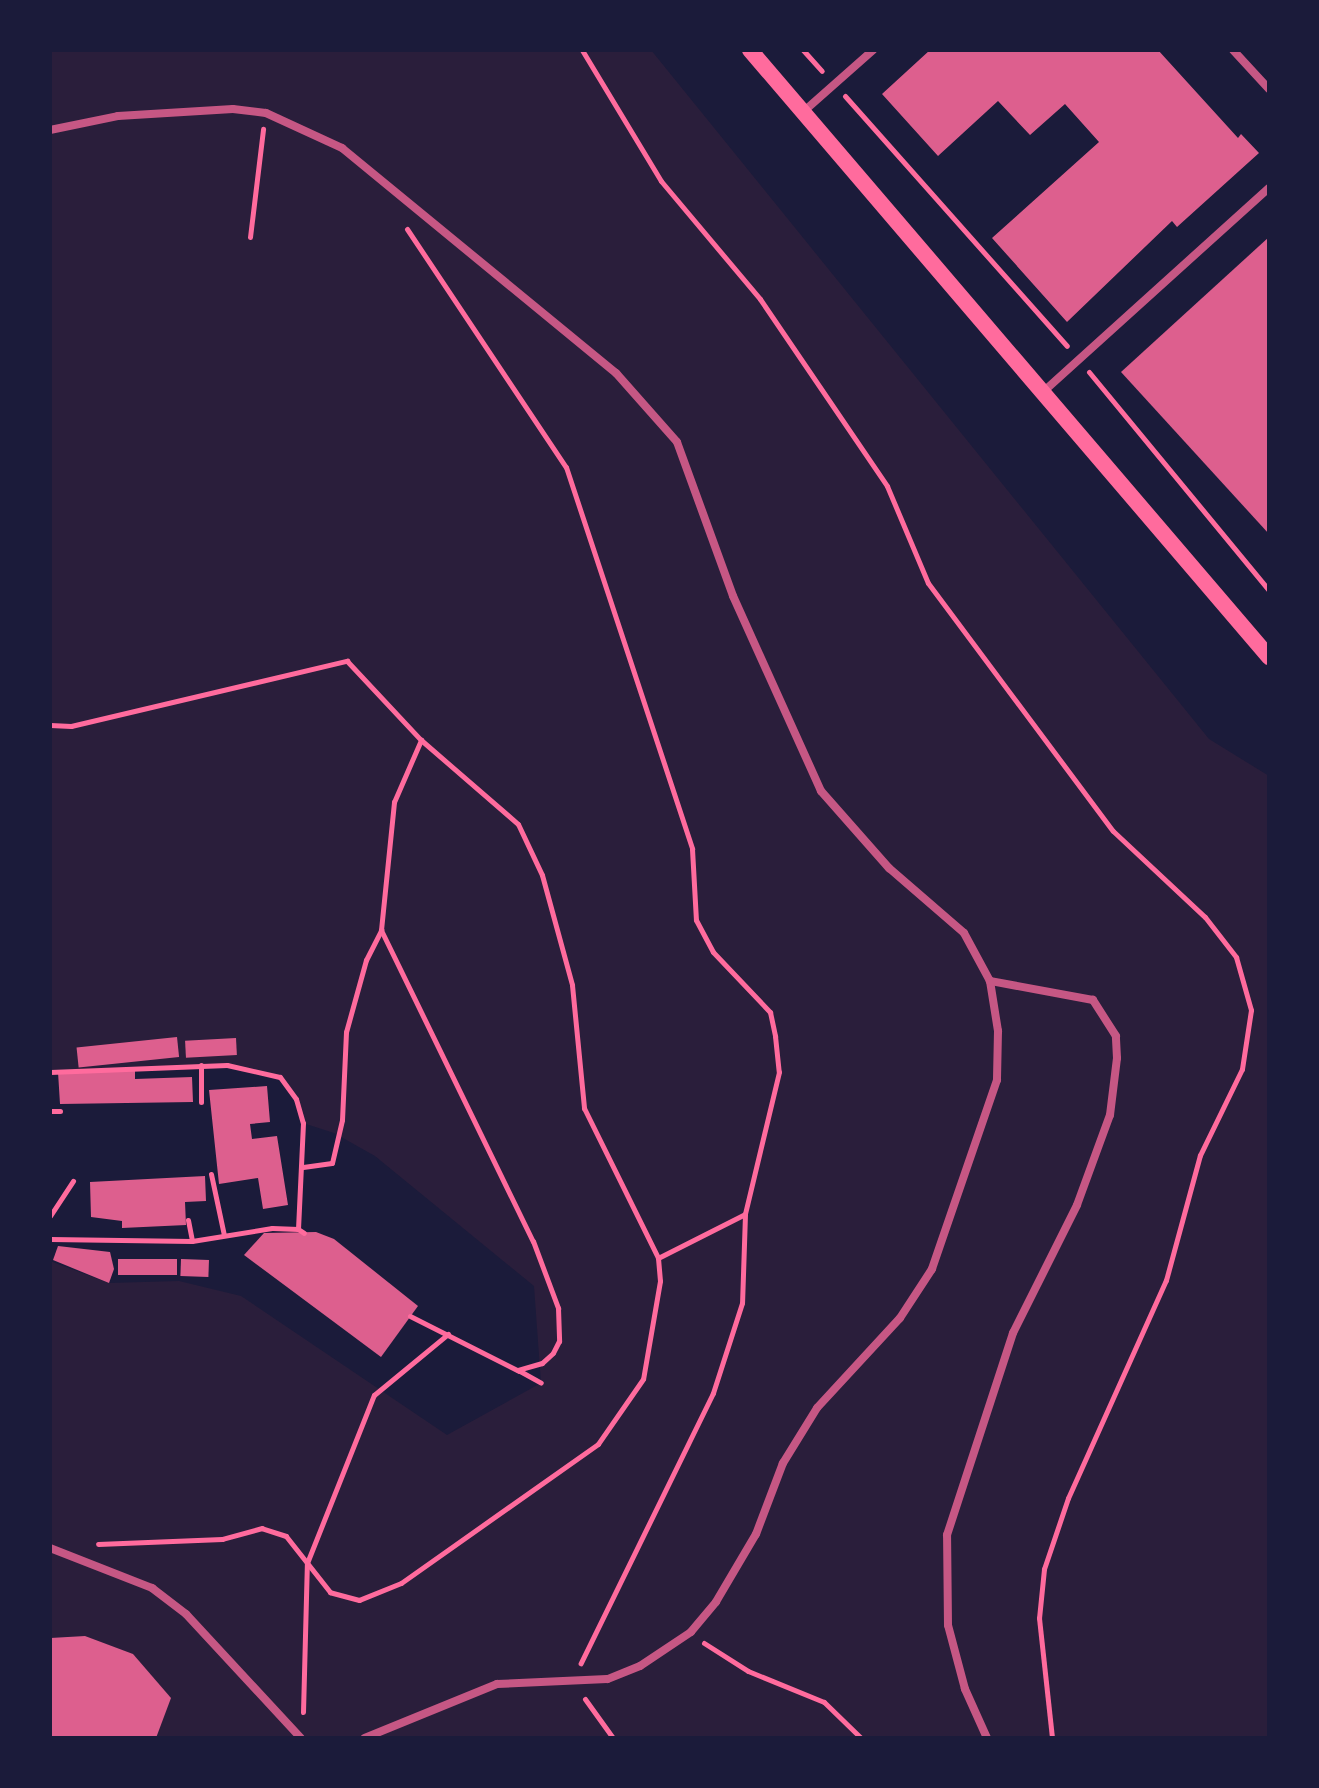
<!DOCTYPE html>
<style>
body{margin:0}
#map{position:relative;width:1319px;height:1788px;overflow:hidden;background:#1b1b3a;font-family:Poppins,sans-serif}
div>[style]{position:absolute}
.green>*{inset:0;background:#2a1e3b}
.building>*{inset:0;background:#dd5f8e;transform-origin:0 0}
.path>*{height:5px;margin:-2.5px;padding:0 2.5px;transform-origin:2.5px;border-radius:2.5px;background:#ff6b9d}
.minor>*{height:8px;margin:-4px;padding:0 4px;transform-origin:4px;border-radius:4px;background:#c65784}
.secondary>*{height:16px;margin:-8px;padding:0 8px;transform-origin:8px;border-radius:8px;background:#ff6b9d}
span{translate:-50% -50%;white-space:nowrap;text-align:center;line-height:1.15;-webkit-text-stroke:6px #1b1b3a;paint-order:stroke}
.frame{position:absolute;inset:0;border:52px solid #1b1b3a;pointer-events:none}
</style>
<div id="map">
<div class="green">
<div style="clip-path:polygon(50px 50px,651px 50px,1209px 739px,1269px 776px,1269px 1738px,156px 1738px,133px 1654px,85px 1636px,50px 1638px,50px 1261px,109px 1283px,179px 1281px,241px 1296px,447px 1435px,541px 1383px,534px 1286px,375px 1156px,334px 1133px,303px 1123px,296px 1099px,280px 1077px,227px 1065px,50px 1072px)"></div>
</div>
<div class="building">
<div style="clip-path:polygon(930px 50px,1158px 50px,1238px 138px,1241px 134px,1259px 153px,1177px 227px,1172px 221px,1067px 322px,992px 238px,1099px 142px,1065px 104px,1030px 135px,998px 101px,938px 156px,882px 94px)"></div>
<div style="clip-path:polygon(1269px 237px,1269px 534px,1121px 372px)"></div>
<div style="left:177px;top:1037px;width:20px;height:101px;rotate:84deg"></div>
<div style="left:236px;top:1038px;width:17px;height:51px;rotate:87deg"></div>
<div style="clip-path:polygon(135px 1069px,135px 1079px,192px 1077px,193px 1102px,60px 1104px,58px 1072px)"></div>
<div style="clip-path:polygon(267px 1086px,270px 1122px,250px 1124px,252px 1139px,277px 1136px,288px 1205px,263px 1209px,258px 1178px,219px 1184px,209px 1090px)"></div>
<div style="clip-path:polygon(205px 1176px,206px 1201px,185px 1202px,186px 1225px,122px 1228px,122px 1221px,91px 1217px,90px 1182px)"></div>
<div style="clip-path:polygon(316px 1232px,334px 1239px,418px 1306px,381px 1357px,244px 1255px,264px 1233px)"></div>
<div style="clip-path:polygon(58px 1246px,110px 1252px,114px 1269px,109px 1283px,53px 1260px)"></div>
<div style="left:177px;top:1259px;width:16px;height:59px;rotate:90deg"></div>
<div style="left:181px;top:1259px;width:28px;height:17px;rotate:2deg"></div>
<div style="clip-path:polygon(85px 1636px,133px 1654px,171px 1698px,156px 1738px,50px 1738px,50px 1638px)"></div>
</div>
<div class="path">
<div style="left:582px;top:50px;width:153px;rotate:58.9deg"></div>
<div style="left:661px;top:181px;width:154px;rotate:50deg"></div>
<div style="left:760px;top:299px;width:226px;rotate:55.8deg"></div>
<div style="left:887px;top:486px;width:105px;rotate:67.1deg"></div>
<div style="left:928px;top:583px;width:309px;rotate:53.3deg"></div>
<div style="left:1113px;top:831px;width:126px;rotate:43.1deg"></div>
<div style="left:1205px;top:917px;width:51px;rotate:52.2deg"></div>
<div style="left:1236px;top:957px;width:55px;rotate:74.2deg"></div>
<div style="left:1251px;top:1010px;width:60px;rotate:98.7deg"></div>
<div style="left:1242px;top:1069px;width:96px;rotate:116deg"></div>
<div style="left:1200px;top:1155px;width:130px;rotate:105.2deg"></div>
<div style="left:1166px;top:1280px;width:239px;rotate:114.2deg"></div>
<div style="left:1068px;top:1498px;width:75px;rotate:108.7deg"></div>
<div style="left:1044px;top:1569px;width:49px;rotate:95.8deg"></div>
<div style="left:1039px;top:1618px;width:121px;rotate:83.8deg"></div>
<div style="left:803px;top:50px;width:28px;rotate:48deg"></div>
<div style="left:845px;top:96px;width:334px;rotate:48.4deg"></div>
<div style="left:407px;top:229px;width:286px;rotate:56.3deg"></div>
<div style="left:566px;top:467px;width:402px;rotate:71.7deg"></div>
<div style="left:692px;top:849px;width:71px;rotate:86.8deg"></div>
<div style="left:696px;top:920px;width:36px;rotate:62deg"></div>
<div style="left:713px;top:952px;width:83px;rotate:46.5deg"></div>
<div style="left:770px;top:1012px;width:25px;rotate:78deg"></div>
<div style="left:775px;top:1036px;width:36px;rotate:84deg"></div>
<div style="left:779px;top:1072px;width:146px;rotate:103.5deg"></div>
<div style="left:745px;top:1214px;width:89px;rotate:91.9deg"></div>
<div style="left:742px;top:1303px;width:95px;rotate:107.9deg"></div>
<div style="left:713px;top:1393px;width:301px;rotate:116.1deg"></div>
<div style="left:250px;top:237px;width:109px;rotate:-83.1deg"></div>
<div style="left:1089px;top:372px;width:283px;rotate:50.5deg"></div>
<div style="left:50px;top:725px;width:21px;rotate:3deg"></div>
<div style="left:71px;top:726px;width:284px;rotate:-13.3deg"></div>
<div style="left:347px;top:661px;width:108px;rotate:46.9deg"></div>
<div style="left:421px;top:740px;width:128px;rotate:40.9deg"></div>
<div style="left:518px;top:824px;width:56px;rotate:64.8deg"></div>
<div style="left:542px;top:875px;width:114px;rotate:74.7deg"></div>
<div style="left:572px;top:985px;width:124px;rotate:84.4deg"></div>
<div style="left:584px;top:1108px;width:167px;rotate:63.7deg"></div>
<div style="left:658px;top:1258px;width:23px;rotate:85deg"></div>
<div style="left:660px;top:1281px;width:99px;rotate:99.8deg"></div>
<div style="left:643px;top:1379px;width:79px;rotate:124.7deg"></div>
<div style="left:598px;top:1444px;width:241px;rotate:144.8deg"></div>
<div style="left:401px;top:1583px;width:45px;rotate:158deg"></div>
<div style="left:359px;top:1600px;width:30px;rotate:-165deg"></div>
<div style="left:330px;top:1592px;width:71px;rotate:-128.2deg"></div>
<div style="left:286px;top:1536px;width:25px;rotate:-162deg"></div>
<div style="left:262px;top:1528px;width:41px;rotate:164.6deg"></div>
<div style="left:222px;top:1539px;width:124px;rotate:177.7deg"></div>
<div style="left:381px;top:930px;width:346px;rotate:64deg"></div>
<div style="left:533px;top:1241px;width:72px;rotate:69.5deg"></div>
<div style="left:558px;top:1308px;width:33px;rotate:88deg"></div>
<div style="left:559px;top:1341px;width:13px;rotate:117deg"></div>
<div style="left:553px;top:1353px;width:15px;rotate:138deg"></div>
<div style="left:542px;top:1363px;width:25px;rotate:164deg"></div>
<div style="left:518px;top:1370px;width:26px;rotate:29deg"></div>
<div style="left:201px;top:1065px;width:37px;rotate:90deg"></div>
<div style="left:50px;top:1072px;width:177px;rotate:-2.3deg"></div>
<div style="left:227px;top:1065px;width:54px;rotate:12.8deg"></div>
<div style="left:280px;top:1077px;width:27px;rotate:54deg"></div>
<div style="left:296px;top:1099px;width:25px;rotate:74deg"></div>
<div style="left:303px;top:1123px;width:106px;rotate:92.7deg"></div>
<div style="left:298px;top:1229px;width:7px;rotate:34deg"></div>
<div style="left:50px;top:1111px;width:10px"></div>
<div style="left:303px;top:1167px;width:29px;rotate:-8deg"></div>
<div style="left:332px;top:1163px;width:44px;rotate:-76.9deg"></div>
<div style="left:342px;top:1120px;width:88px;rotate:-87.4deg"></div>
<div style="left:346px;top:1032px;width:75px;rotate:-74.5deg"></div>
<div style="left:366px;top:960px;width:34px;rotate:-63deg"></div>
<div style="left:381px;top:930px;width:129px;rotate:-84.2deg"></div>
<div style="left:394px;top:802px;width:68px;rotate:-66.5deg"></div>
<div style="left:211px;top:1174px;width:62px;rotate:78deg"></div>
<div style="left:50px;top:1216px;width:42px;rotate:-56.7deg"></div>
<div style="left:188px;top:1220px;width:21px;rotate:79deg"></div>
<div style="left:50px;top:1239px;width:142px;rotate:0.8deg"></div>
<div style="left:192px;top:1241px;width:81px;rotate:-9.2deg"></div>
<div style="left:272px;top:1228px;width:26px;rotate:2deg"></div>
<div style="left:658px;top:1258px;width:97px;rotate:-26.8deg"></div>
<div style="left:410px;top:1316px;width:122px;rotate:26.8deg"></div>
<div style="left:704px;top:1643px;width:52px;rotate:32.5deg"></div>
<div style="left:748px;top:1671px;width:82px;rotate:22.2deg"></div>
<div style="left:824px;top:1702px;width:52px;rotate:44.2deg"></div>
<div style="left:585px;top:1699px;width:48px;rotate:54.3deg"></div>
<div style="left:303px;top:1712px;width:149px;rotate:-88.5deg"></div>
<div style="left:307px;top:1563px;width:181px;rotate:-68.3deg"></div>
<div style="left:374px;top:1395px;width:96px;rotate:-39.5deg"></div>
</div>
<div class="minor">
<div style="left:1233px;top:50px;width:53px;rotate:47.3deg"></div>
<div style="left:803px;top:112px;width:94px;rotate:-41.5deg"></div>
<div style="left:50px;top:130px;width:69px;rotate:-11.6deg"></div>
<div style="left:118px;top:116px;width:115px;rotate:-3.5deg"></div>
<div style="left:233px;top:109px;width:33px;rotate:7deg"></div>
<div style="left:266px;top:113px;width:84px;rotate:24.7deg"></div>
<div style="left:342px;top:148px;width:355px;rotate:39.4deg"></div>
<div style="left:616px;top:373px;width:92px;rotate:48.5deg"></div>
<div style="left:677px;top:442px;width:164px;rotate:70deg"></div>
<div style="left:733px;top:596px;width:214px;rotate:65.7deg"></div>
<div style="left:821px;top:791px;width:103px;rotate:48.6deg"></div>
<div style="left:889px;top:868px;width:99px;rotate:40.9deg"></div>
<div style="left:964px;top:933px;width:55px;rotate:61.6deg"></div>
<div style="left:990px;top:981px;width:51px;rotate:80.9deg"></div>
<div style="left:998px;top:1031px;width:49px;rotate:91.2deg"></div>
<div style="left:997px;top:1080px;width:200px;rotate:109deg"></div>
<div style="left:932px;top:1269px;width:59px;rotate:123.1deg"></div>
<div style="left:900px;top:1318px;width:122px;rotate:132.7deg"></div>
<div style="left:817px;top:1408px;width:65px;rotate:121.7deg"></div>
<div style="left:783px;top:1463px;width:76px;rotate:110.8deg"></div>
<div style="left:756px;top:1534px;width:79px;rotate:120.5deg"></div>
<div style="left:716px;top:1602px;width:39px;rotate:130deg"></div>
<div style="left:691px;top:1632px;width:61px;rotate:146.3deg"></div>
<div style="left:640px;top:1666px;width:35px;rotate:158deg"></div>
<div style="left:607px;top:1679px;width:110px;rotate:177.4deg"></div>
<div style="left:497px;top:1684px;width:143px;rotate:157.8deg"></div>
<div style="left:1043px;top:392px;width:304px;rotate:-42.1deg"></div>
<div style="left:50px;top:1548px;width:110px;rotate:21.4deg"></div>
<div style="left:152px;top:1588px;width:43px;rotate:37.4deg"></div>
<div style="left:186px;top:1614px;width:169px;rotate:47.2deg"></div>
<div style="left:987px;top:1738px;width:54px;rotate:-114.2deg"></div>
<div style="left:965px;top:1689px;width:66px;rotate:-104.9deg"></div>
<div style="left:948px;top:1625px;width:90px;rotate:-90.6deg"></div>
<div style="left:947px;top:1535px;width:213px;rotate:-71.9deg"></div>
<div style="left:1013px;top:1333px;width:143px;rotate:-63.4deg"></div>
<div style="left:1077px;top:1205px;width:96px;rotate:-69.9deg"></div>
<div style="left:1110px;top:1115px;width:57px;rotate:-83deg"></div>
<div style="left:1117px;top:1058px;width:22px;rotate:-93deg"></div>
<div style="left:1116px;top:1036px;width:43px;rotate:-122.6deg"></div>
<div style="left:1093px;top:1000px;width:105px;rotate:-169.5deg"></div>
</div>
<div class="secondary">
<div style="left:750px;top:50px;width:799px;rotate:49.47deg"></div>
</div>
<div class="frame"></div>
</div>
